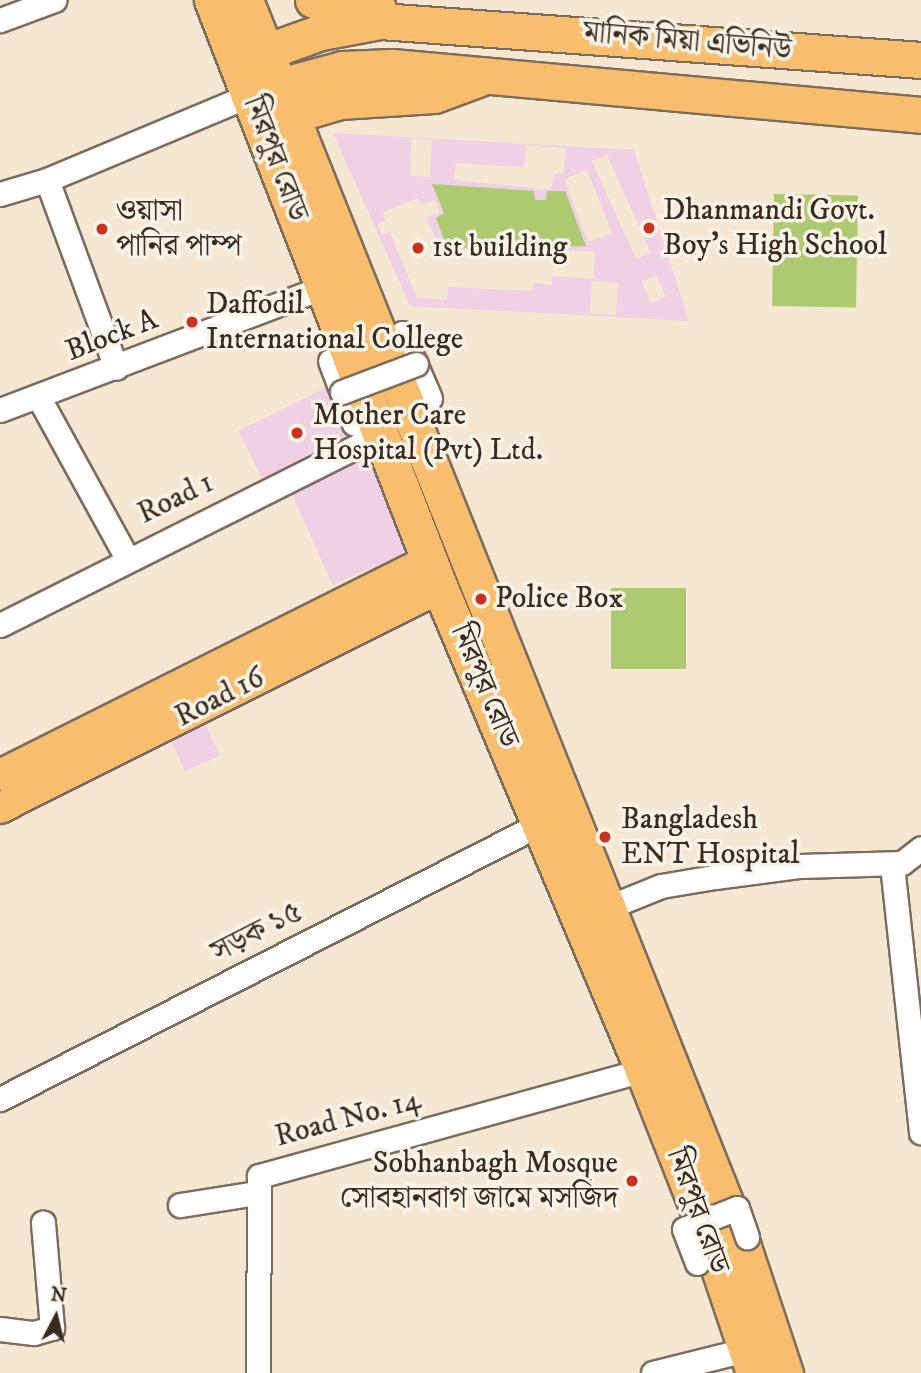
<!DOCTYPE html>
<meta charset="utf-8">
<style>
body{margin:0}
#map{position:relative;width:921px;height:1373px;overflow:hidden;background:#f5e7d2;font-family:"IM FELL DW Pica","Noto Serif Bengali",serif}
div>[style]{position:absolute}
.built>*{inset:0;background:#f0d0e5;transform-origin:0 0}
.green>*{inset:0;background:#aeca70;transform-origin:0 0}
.roads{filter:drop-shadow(2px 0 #7c6c5d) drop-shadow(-2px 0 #7c6c5d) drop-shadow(0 2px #7c6c5d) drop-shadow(0 -2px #7c6c5d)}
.minor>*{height:23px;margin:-11.5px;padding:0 11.5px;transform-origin:11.5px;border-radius:11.5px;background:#fff}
.major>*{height:30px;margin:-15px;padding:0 15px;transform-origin:15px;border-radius:15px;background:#f9be6d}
.highway>*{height:35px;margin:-17.5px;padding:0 17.5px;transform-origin:17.5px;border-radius:17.5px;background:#f9be6d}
.bridges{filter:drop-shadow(2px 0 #7c6c5d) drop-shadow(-2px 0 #7c6c5d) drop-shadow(0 2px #7c6c5d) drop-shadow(0 -2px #7c6c5d)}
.minor-bridge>*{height:23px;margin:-11.5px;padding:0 11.5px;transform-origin:11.5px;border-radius:11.5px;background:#fff}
.dots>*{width:19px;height:19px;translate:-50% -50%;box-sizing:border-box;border:4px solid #f7f3e8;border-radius:50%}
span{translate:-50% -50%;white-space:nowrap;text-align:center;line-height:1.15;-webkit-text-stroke:7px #f7f3e8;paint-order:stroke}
.street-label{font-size:30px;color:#3b2a1e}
.poi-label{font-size:30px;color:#3b2a1e}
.left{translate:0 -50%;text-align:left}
.right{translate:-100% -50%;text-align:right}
.north{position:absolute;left:21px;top:1282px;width:70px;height:70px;-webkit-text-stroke:5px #f7f3e8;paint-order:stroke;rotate:7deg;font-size:19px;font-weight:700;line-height:28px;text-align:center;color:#3b2a1e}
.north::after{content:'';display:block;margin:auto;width:24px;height:32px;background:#3b2a1e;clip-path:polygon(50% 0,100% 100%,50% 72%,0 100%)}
</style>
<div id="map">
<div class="built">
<div style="clip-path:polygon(evenodd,333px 133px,634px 150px,689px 321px,410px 306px,333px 133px,412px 138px,432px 140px,430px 177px,410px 176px,412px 138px,333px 133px,526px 145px,565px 148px,564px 173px,554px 174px,551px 190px,454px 180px,456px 163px,524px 167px,526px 145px,333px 133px,607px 155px,651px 253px,636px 259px,592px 161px,607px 155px,333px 133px,587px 170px,612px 233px,588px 242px,564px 179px,587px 170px,333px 133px,433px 184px,534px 192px,534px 200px,546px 200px,586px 246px,541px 248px,539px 243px,517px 242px,516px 249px,444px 213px,433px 184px,333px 133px,418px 198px,421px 205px,435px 200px,440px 212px,426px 217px,440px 250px,517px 251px,518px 245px,537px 246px,537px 251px,595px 251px,594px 279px,552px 276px,552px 285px,534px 283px,533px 291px,448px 287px,447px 300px,417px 298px,390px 232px,382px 235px,378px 224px,385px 221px,383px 212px,418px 198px,333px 133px,656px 275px,666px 297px,651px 303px,642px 282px,656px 275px,333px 133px,592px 281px,618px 283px,616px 315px,590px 313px,592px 281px)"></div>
<div style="left:332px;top:385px;width:57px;height:104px;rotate:64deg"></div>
<div style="left:365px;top:449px;width:111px;height:85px;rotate:66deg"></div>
<div style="left:205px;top:723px;width:36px;height:38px;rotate:66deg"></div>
</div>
<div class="green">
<div style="clip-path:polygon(432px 184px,534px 191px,535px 200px,546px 200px,547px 191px,565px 191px,586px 246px,541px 248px,539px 243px,518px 242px,516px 249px,447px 247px,436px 218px,444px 213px)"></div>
<div style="left:774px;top:194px;width:84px;height:112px;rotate:1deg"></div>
<div style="left:611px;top:588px;width:75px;height:81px"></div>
</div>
<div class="roads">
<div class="minor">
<div style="left:0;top:20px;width:58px;rotate:-20.3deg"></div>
<div style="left:47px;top:180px;width:200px;rotate:69.8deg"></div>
<div style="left:0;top:194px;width:49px;rotate:-16.6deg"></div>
<div style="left:47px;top:180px;width:220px;rotate:-22.7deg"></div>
<div style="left:402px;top:333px;width:71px;rotate:66.7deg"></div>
<div style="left:330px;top:361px;width:67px;rotate:69.1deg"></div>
<div style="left:39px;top:398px;width:183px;rotate:61.2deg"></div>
<div style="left:0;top:410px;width:347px;rotate:-20.8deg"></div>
<div style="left:0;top:625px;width:426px;rotate:-26.6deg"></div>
<div style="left:892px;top:865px;width:269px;rotate:83.8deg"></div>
<div style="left:609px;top:907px;width:56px;rotate:-22deg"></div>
<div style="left:661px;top:886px;width:55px;rotate:-9.5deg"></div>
<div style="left:715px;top:877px;width:86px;rotate:-7.4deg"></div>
<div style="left:800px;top:866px;width:102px;rotate:-1.7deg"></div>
<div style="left:902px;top:863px;width:24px;rotate:-38deg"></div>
<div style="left:0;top:1099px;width:608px;rotate:-26.99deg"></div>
<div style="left:180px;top:1205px;width:78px;rotate:-8.9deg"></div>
<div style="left:0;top:1329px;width:34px;rotate:7deg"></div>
<div style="left:34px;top:1333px;width:19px;rotate:-16deg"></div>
<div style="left:52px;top:1328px;width:106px;rotate:-94.9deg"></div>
<div style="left:258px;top:1373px;width:197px;rotate:-89.7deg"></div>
<div style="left:259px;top:1176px;width:398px;rotate:-15.4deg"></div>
<div style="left:653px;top:1373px;width:95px;rotate:-14deg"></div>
</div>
<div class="major">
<div style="left:0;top:775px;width:480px;rotate:-26.6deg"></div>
<div style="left:0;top:808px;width:492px;rotate:-26.6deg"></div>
</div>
<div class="highway">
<div style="left:212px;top:0;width:631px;rotate:68.81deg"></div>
<div style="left:440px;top:588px;width:523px;rotate:67.16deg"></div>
<div style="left:643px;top:1070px;width:172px;rotate:68.5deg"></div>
<div style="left:706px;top:1230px;width:151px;rotate:71.4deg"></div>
<div style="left:245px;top:0;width:1343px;rotate:68.23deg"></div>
<div style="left:743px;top:1247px;width:133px;rotate:71.6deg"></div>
<div style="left:313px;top:0;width:65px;rotate:6.1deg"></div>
<div style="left:246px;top:59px;width:80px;rotate:-19.8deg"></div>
<div style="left:321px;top:32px;width:60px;rotate:-10.6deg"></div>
<div style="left:380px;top:21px;width:542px;rotate:4.12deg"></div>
<div style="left:258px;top:92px;width:87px;rotate:-15.3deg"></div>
<div style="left:342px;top:69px;width:50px;rotate:-2.3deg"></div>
<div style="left:392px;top:67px;width:531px;rotate:5.18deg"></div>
<div style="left:293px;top:115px;width:49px;rotate:-16.6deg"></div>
<div style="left:340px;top:101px;width:94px;rotate:-3.7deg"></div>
<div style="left:434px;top:95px;width:49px;rotate:-20.3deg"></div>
</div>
</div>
<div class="bridges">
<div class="minor-bridge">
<div style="left:342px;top:392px;width:79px;rotate:-20.7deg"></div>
<div style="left:697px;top:1263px;width:36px;rotate:-111deg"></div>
<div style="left:684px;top:1229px;width:57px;rotate:-21.6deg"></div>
<div style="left:737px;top:1208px;width:31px;rotate:71deg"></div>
</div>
</div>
<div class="dots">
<div style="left:649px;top:228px;background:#c8321e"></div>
<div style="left:102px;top:229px;background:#c8321e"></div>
<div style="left:418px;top:248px;background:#c8321e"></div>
<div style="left:192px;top:322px;background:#c8321e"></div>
<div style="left:297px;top:433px;background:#c8321e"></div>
<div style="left:481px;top:599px;background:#c8321e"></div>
<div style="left:605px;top:837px;background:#c8321e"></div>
<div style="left:632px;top:1181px;background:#c8321e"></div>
</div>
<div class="street-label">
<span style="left:687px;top:42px;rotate:5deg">মানিক মিয়া এভিনিউ</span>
<span style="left:275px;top:159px;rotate:69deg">মিরপুর রোড</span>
<span style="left:112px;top:336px;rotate:-21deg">Block A</span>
<span style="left:176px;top:499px;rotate:-26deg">Road 1</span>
<span style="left:484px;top:686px;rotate:67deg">মিরপুর রোড</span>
<span style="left:220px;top:698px;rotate:-27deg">Road 16</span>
<span style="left:257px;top:933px;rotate:-27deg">সড়ক ১৫</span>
<span style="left:348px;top:1119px;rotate:-15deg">Road No. 14</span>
<span style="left:697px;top:1211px;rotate:70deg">মিরপুর রোড</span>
</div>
<div class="poi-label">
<span class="left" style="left:663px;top:228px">Dhanmandi Govt.<br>Boy's High School</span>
<span class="left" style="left:116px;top:229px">ওয়াসা<br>পানির পাম্প</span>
<span class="left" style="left:432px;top:248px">1st building</span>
<span class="left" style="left:206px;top:322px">Daffodil<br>International College</span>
<span class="left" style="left:313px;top:433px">Mother Care<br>Hospital (Pvt) Ltd.</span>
<span class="left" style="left:495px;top:599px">Police Box</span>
<span class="left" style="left:621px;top:837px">Bangladesh<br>ENT Hospital</span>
<span class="right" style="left:618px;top:1181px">Sobhanbagh Mosque<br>সোবহানবাগ জামে মসজিদ</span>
</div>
<div class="north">N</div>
</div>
